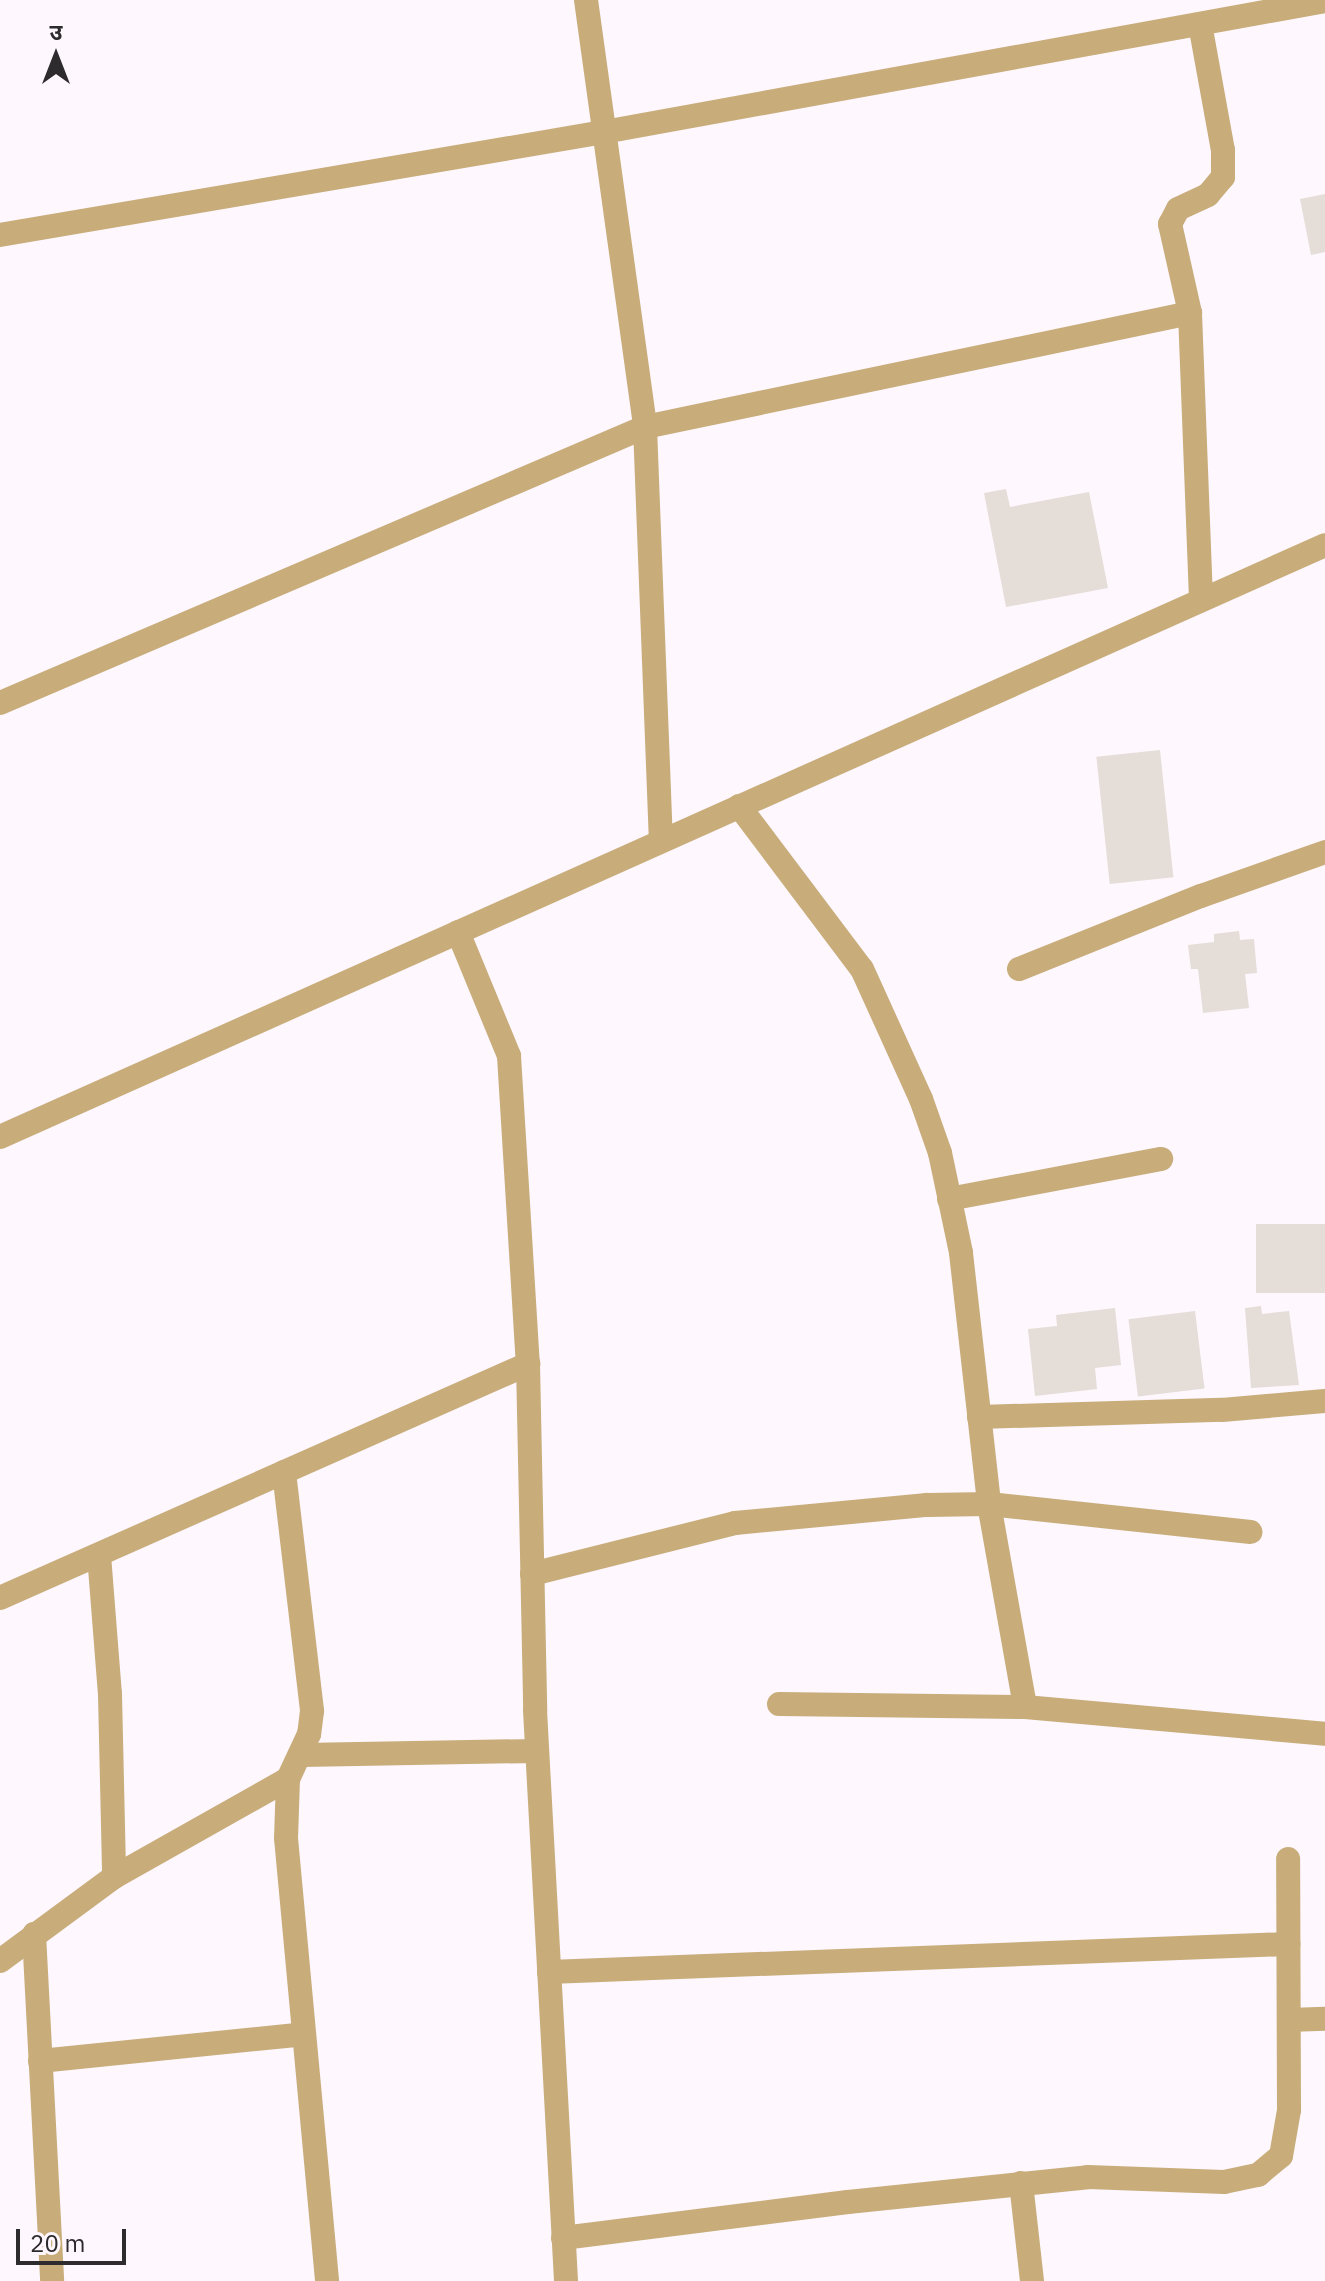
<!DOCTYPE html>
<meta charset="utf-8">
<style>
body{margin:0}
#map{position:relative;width:1325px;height:2281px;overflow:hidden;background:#fef7fe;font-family:"IBM Plex Sans","Noto Sans Devanagari",sans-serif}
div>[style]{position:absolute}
.building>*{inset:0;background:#e5ddd7;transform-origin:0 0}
.minor>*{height:24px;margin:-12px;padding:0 12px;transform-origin:12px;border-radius:12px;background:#c8ad7b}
span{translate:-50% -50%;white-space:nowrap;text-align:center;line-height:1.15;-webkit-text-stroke:6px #fef7fe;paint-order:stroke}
.north{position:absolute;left:16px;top:16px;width:80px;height:80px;-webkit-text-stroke:6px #fef7fe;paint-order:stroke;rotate:0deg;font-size:22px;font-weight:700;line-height:32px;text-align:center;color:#2d2b2d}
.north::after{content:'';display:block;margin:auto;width:28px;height:36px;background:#2d2b2d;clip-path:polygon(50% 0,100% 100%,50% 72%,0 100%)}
.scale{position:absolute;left:16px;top:2229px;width:110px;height:36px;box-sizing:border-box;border:4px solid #2d2b2d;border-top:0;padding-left:10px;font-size:24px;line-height:28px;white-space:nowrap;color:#2d2b2d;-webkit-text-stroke:6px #fef7fe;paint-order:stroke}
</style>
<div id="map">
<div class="building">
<div style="clip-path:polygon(1325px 194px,1325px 252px,1311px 255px,1300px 199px)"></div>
<div style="clip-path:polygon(1006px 489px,1010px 507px,1089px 492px,1108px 588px,1006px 607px,984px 493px)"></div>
<div style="left:1160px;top:750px;width:128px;height:64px;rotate:84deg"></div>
<div style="clip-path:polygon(1239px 931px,1240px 940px,1254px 939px,1257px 973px,1245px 974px,1249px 1008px,1203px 1013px,1198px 969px,1191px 969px,1188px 945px,1214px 942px,1214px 934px)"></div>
<div style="left:1325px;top:1224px;width:69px;height:69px;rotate:90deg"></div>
<div style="clip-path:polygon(1261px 1306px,1262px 1314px,1289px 1311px,1299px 1385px,1251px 1388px,1245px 1308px)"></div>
<div style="clip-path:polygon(1115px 1308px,1121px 1365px,1095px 1368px,1097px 1389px,1035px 1396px,1028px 1329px,1057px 1326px,1056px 1315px)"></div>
<div style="left:1195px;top:1311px;width:78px;height:67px;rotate:83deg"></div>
</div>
<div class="minor">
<div style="left:586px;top:0;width:431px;rotate:82.1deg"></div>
<div style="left:645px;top:427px;width:414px;rotate:87.8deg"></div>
<div style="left:1200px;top:24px;width:128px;rotate:79.7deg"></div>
<div style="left:1223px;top:150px;width:27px;rotate:90deg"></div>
<div style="left:1223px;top:177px;width:23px;rotate:130deg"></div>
<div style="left:1208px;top:195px;width:33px;rotate:155deg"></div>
<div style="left:1178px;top:209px;width:17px;rotate:118deg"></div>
<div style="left:1170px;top:224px;width:91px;rotate:77.3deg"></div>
<div style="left:1190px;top:313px;width:287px;rotate:87.8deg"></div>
<div style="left:0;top:235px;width:613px;rotate:-9.68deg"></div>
<div style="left:604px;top:132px;width:733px;rotate:-10.3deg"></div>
<div style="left:0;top:703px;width:702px;rotate:-23.17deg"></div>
<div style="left:645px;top:427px;width:557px;rotate:-11.81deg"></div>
<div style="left:739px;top:806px;width:204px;rotate:53deg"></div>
<div style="left:862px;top:969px;width:143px;rotate:65.6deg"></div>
<div style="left:921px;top:1099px;width:57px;rotate:70.6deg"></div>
<div style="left:940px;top:1153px;width:102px;rotate:78.1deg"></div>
<div style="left:961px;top:1253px;width:253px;rotate:83.6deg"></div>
<div style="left:989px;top:1504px;width:206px;rotate:79.9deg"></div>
<div style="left:458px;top:932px;width:134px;rotate:67.6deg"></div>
<div style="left:509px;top:1056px;width:309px;rotate:86.5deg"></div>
<div style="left:528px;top:1364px;width:346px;rotate:88.8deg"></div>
<div style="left:535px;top:1710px;width:572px;rotate:86.89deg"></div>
<div style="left:1019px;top:969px;width:196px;rotate:-21.9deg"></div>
<div style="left:1201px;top:896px;width:132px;rotate:-19.5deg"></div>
<div style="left:0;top:1137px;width:1451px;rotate:-24.07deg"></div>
<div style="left:949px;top:1199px;width:216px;rotate:-10.7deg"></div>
<div style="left:979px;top:1417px;width:243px;rotate:-1.7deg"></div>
<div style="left:1222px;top:1410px;width:103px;rotate:-5deg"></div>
<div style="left:284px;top:1472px;width:241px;rotate:83.3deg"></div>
<div style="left:312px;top:1711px;width:23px;rotate:97deg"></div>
<div style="left:309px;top:1734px;width:50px;rotate:115deg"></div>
<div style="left:288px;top:1779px;width:59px;rotate:91.9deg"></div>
<div style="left:286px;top:1838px;width:445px;rotate:84.7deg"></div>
<div style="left:99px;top:1555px;width:139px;rotate:85.5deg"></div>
<div style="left:110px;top:1694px;width:183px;rotate:88.7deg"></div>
<div style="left:532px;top:1574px;width:209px;rotate:-14.1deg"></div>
<div style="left:735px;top:1523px;width:193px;rotate:-5.4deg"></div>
<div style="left:927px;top:1505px;width:62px;rotate:-0.9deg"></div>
<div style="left:989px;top:1504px;width:263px;rotate:6.1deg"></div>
<div style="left:0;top:1598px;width:578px;rotate:-23.9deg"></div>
<div style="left:779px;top:1704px;width:246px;rotate:0.7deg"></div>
<div style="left:1025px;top:1707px;width:301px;rotate:5.1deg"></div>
<div style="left:302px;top:1755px;width:235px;rotate:-1deg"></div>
<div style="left:34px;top:1934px;width:347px;rotate:87deg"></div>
<div style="left:0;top:1961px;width:142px;rotate:-36.4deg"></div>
<div style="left:114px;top:1877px;width:200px;rotate:-29.4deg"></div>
<div style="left:549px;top:1972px;width:740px;rotate:-2.17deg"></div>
<div style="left:1289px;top:2020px;width:36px;rotate:-2deg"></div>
<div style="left:40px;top:2061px;width:265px;rotate:-5.8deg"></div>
<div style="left:1021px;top:2183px;width:99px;rotate:83.6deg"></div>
<div style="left:563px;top:2238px;width:287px;rotate:-7.2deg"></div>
<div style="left:848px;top:2202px;width:241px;rotate:-5.9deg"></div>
<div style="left:1088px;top:2177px;width:136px;rotate:2.1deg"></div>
<div style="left:1224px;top:2182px;width:35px;rotate:-12deg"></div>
<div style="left:1258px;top:2175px;width:30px;rotate:-40deg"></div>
<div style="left:1281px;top:2156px;width:47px;rotate:-80.1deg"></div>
<div style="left:1289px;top:2110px;width:251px;rotate:-90.2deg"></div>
</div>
<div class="north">उ</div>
<div class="scale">20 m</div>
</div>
